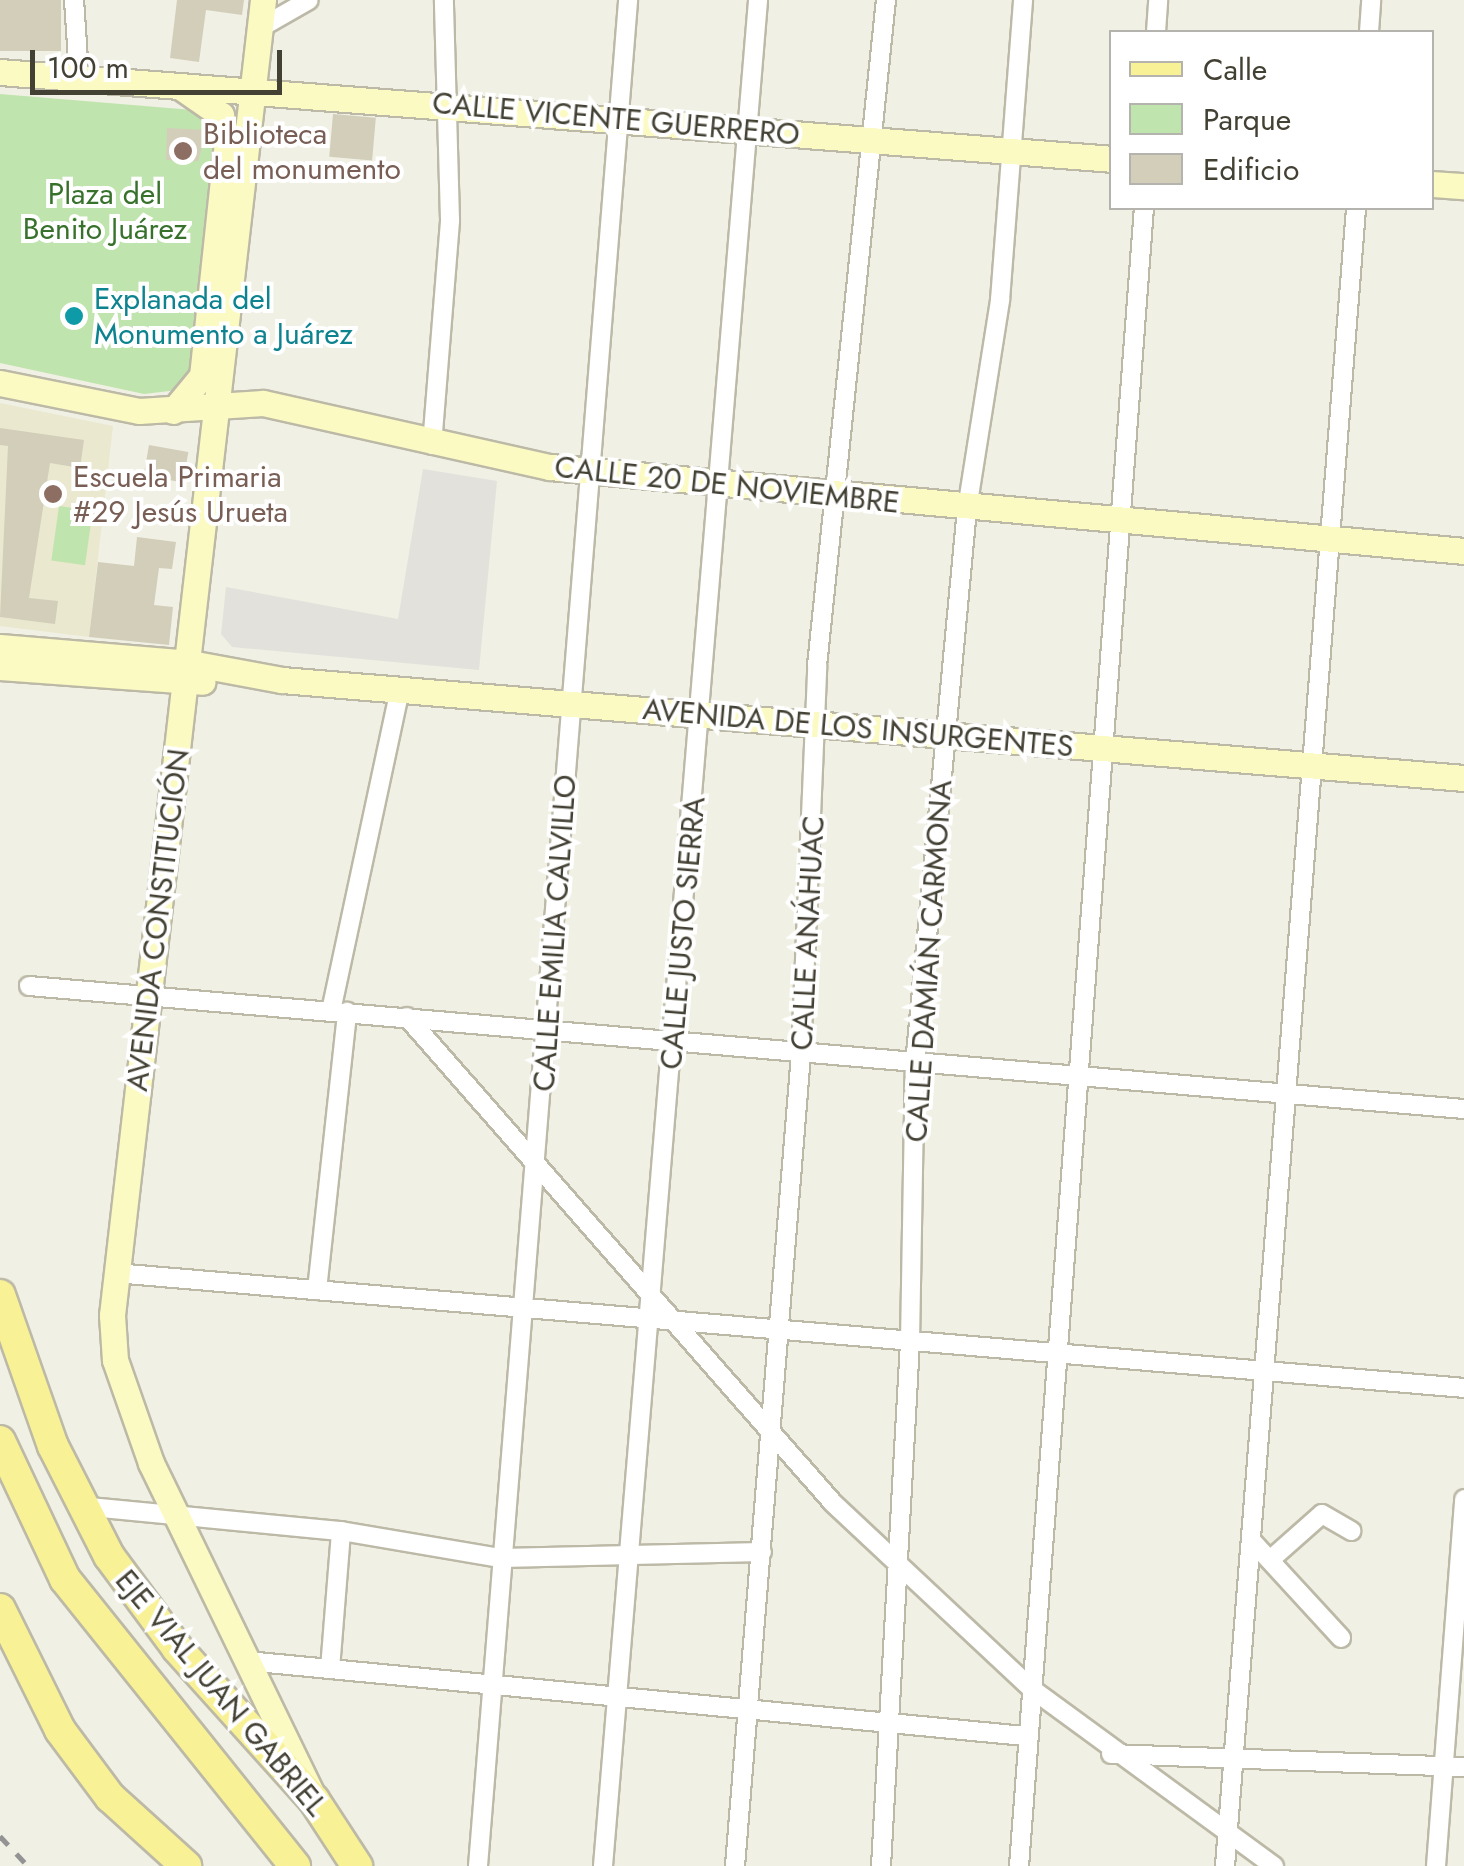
<!DOCTYPE html>
<meta charset="utf-8">
<style>
body{margin:0}
#map{position:relative;width:1464px;height:1866px;overflow:hidden;background:#f1f0e4;font-family:Jost,sans-serif}
div>[style]{position:absolute}
.education>*{inset:0;background:#eae8ce}
.green>*{inset:0;background:#c0e4ae;transform-origin:0 0}
.parking>*{inset:0;background:#e2e1dc}
.building>*{inset:0;background:#d2ceba;transform-origin:0 0}
.roads{filter:drop-shadow(2px 0 #bcb9a7) drop-shadow(-2px 0 #bcb9a7) drop-shadow(0 2px #bcb9a7) drop-shadow(0 -2px #bcb9a7)}
.street>*{height:18px;margin:-9px;padding:0 9px;transform-origin:9px;border-radius:9px;background:#fff}
.secondary>*{height:25px;margin:-12.5px;padding:0 12.5px;transform-origin:12.5px;border-radius:12.5px;background:#fbfac3}
.primary>*{height:30px;margin:-15px;padding:0 15px;transform-origin:15px;border-radius:15px;background:#f9f195}
.rail>*{height:5px;margin-top:-2.5px;transform-origin:0;background:repeating-linear-gradient(90deg,#939393 0 12px,transparent 0 24px)}
.dots>*{width:28px;height:28px;translate:-50% -50%;box-sizing:border-box;border:5px solid #fff;border-radius:50%}
span{translate:-50% -50%;white-space:nowrap;text-align:center;line-height:1.15;-webkit-text-stroke:8px #fff;paint-order:stroke}
.street-label{font-size:30px;color:#434034}
.education-label{font-size:30px;color:#785e54}
.left{translate:0 -50%;text-align:left}
.park-label{font-size:30px;color:#37712b}
.culture-label{font-size:30px;color:#0d838f}
.legend{position:absolute;left:1109px;top:30px;width:325px;height:180px;box-sizing:border-box;background:#fff;border:2px solid #b4b3ae;margin:0;padding:12px 18px;list-style:none;font-size:30px;color:#434034}
.legend li{display:flex;align-items:center;gap:20px;height:50px}
.legend b{width:50px;border:2px solid #b4b3ae}
.scale{position:absolute;left:30px;top:50px;width:252px;height:45px;box-sizing:border-box;border:5px solid #434034;border-top:0;padding-left:12px;font-size:30px;line-height:35px;white-space:nowrap;color:#434034;-webkit-text-stroke:8px #fff;paint-order:stroke}
</style>
<div id="map">
<div class="education">
<div style="clip-path:polygon(0 403px,113px 426px,89px 637px,0 626px)"></div>
</div>
<div class="green">
<div style="clip-path:polygon(0 94px,205px 111px,219px 138px,193px 364px,178px 390px,144px 394px,0 363px)"></div>
<div style="left:59px;top:506px;width:34px;height:55px;rotate:8deg"></div>
</div>
<div class="parking">
<div style="clip-path:polygon(423px 469px,497px 481px,479px 670px,232px 647px,221px 634px,226px 587px,398px 619px)"></div>
</div>
<div class="building">
<div style="left:0;top:0;width:61px;height:51px"></div>
<div style="clip-path:polygon(177px 0,244px 0,242px 15px,206px 10px,199px 62px,170px 58px)"></div>
<div style="left:333px;top:114px;width:43px;height:43px;rotate:5deg"></div>
<div style="clip-path:polygon(167px 128px,207px 130px,198px 161px,166px 160px)"></div>
<div style="clip-path:polygon(0 428px,84px 440px,80px 468px,50px 463px,29px 598px,58px 601px,55px 624px,0 617px,8px 446px,0 445px)"></div>
<div style="left:149px;top:445px;width:40px;height:31px;rotate:10deg"></div>
<div style="clip-path:polygon(137px 537px,176px 542px,172px 569px,159px 568px,154px 605px,173px 607px,169px 645px,89px 637px,98px 562px,134px 566px)"></div>
</div>
<div class="roads">
<div class="street">
<div style="left:74px;top:0;width:75px;rotate:86.2deg"></div>
<div style="left:260px;top:28px;width:56px;rotate:-29.7deg"></div>
<div style="left:1156px;top:32px;width:32px;rotate:-86deg"></div>
<div style="left:1369px;top:32px;width:32px;rotate:-86deg"></div>
<div style="left:432px;top:445px;width:226px;rotate:-85.4deg"></div>
<div style="left:450px;top:220px;width:220px;rotate:-91.6deg"></div>
<div style="left:29px;top:986px;width:1440px;rotate:4.9deg"></div>
<div style="left:331px;top:1011px;width:329px;rotate:-77.9deg"></div>
<div style="left:407px;top:1017px;width:646px;rotate:48.76deg"></div>
<div style="left:833px;top:1503px;width:272px;rotate:43.1deg"></div>
<div style="left:1032px;top:1689px;width:300px;rotate:36.2deg"></div>
<div style="left:115px;top:1273px;width:1354px;rotate:4.87deg"></div>
<div style="left:317px;top:1290px;width:280px;rotate:-83.8deg"></div>
<div style="left:80px;top:1506px;width:262px;rotate:5.5deg"></div>
<div style="left:341px;top:1531px;width:162px;rotate:9.6deg"></div>
<div style="left:501px;top:1558px;width:261px;rotate:-1.3deg"></div>
<div style="left:1251px;top:1540px;width:133px;rotate:47.4deg"></div>
<div style="left:1270px;top:1560px;width:69px;rotate:-41.5deg"></div>
<div style="left:1322px;top:1514px;width:34px;rotate:30deg"></div>
<div style="left:247px;top:1661px;width:782px;rotate:5.51deg"></div>
<div style="left:330px;top:1669px;width:138px;rotate:-85.4deg"></div>
<div style="left:1111px;top:1754px;width:353px;rotate:2.1deg"></div>
<div style="left:478px;top:1866px;width:1872px;rotate:-85.4deg"></div>
<div style="left:603px;top:1866px;width:1872px;rotate:-85.25deg"></div>
<div style="left:735px;top:1866px;width:814px;rotate:-85.35deg"></div>
<div style="left:801px;top:1055px;width:389px;rotate:-87.6deg"></div>
<div style="left:817px;top:666px;width:670px;rotate:-84.09deg"></div>
<div style="left:881px;top:1866px;width:525px;rotate:-86.83deg"></div>
<div style="left:910px;top:1342px;width:277px;rotate:-89deg"></div>
<div style="left:915px;top:1065px;width:558px;rotate:-84.66deg"></div>
<div style="left:967px;top:509px;width:212px;rotate:-81deg"></div>
<div style="left:1000px;top:300px;width:301px;rotate:-85.6deg"></div>
<div style="left:1019px;top:1866px;width:1663px;rotate:-85.69deg"></div>
<div style="left:1225px;top:1866px;width:1663px;rotate:-85.48deg"></div>
<div style="left:1436px;top:1866px;width:368px;rotate:-85.6deg"></div>
</div>
<div class="secondary">
<div style="left:263px;top:0;width:1324px;rotate:96.55deg"></div>
<div style="left:112px;top:1315px;width:45px;rotate:86.2deg"></div>
<div style="left:115px;top:1360px;width:109px;rotate:70.7deg"></div>
<div style="left:151px;top:1463px;width:365px;rotate:64.1deg"></div>
<div style="left:0;top:72px;width:1115px;rotate:4.47deg"></div>
<div style="left:1432px;top:184px;width:32px;rotate:4deg"></div>
<div style="left:0;top:383px;width:142px;rotate:11.4deg"></div>
<div style="left:139px;top:411px;width:124px;rotate:-3.7deg"></div>
<div style="left:263px;top:403px;width:294px;rotate:12.6deg"></div>
<div style="left:550px;top:467px;width:918px;rotate:5.25deg"></div>
<div style="left:173px;top:411px;width:45px;rotate:-50.4deg"></div>
<div style="left:202px;top:376px;width:236px;rotate:-83.9deg"></div>
<div style="left:227px;top:141px;width:27px;rotate:-103deg"></div>
<div style="left:221px;top:115px;width:47px;rotate:-145.3deg"></div>
<div style="left:0;top:647px;width:191px;rotate:4.8deg"></div>
<div style="left:190px;top:663px;width:94px;rotate:10.5deg"></div>
<div style="left:282px;top:680px;width:1186px;rotate:4.74deg"></div>
<div style="left:0;top:667px;width:203px;rotate:4.2deg"></div>
</div>
<div class="primary">
<div style="left:0;top:1295px;width:160px;rotate:70.7deg"></div>
<div style="left:53px;top:1446px;width:123px;rotate:63deg"></div>
<div style="left:109px;top:1556px;width:114px;rotate:53.5deg"></div>
<div style="left:177px;top:1648px;width:205px;rotate:48deg"></div>
<div style="left:314px;top:1800px;width:79px;rotate:56.9deg"></div>
<div style="left:0;top:1441px;width:153px;rotate:64.8deg"></div>
<div style="left:65px;top:1579px;width:368px;rotate:51.3deg"></div>
<div style="left:0;top:1609px;width:135px;rotate:63.6deg"></div>
<div style="left:60px;top:1730px;width:84px;rotate:53.3deg"></div>
<div style="left:110px;top:1797px;width:103px;rotate:42.2deg"></div>
</div>
</div>
<div class="rail">
<div style="left:0;top:1836px;width:41px;rotate:47deg"></div>
</div>
<div class="dots">
<div style="left:183px;top:151px;background:#8d6e63"></div>
<div style="left:74px;top:316px;background:#0f9aa8"></div>
<div style="left:53px;top:494px;background:#8d6e63"></div>
</div>
<div class="street-label">
<span style="left:616px;top:119px;rotate:5deg">CALLE VICENTE GUERRERO</span>
<span style="left:727px;top:485px;rotate:6deg">CALLE 20 DE NOVIEMBRE</span>
<span style="left:858px;top:728px;rotate:5deg">AVENIDA DE LOS INSURGENTES</span>
<span style="left:158px;top:920px;rotate:-83deg">AVENIDA CONSTITUCIÓN</span>
<span style="left:555px;top:933px;rotate:-86deg">CALLE EMILIA CALVILLO</span>
<span style="left:683px;top:933px;rotate:-85deg">CALLE JUSTO SIERRA</span>
<span style="left:808px;top:933px;rotate:-87deg">CALLE ANÁHUAC</span>
<span style="left:929px;top:961px;rotate:-86deg">CALLE DAMIÁN CARMONA</span>
<span style="left:221px;top:1693px;rotate:50deg">EJE VIAL JUAN GABRIEL</span>
</div>
<div class="education-label">
<span class="left" style="left:203px;top:151px">Biblioteca<br>del monumento</span>
<span class="left" style="left:73px;top:494px">Escuela Primaria<br>#29 Jesús Urueta</span>
</div>
<div class="park-label">
<span style="left:105px;top:211px">Plaza del<br>Benito Juárez</span>
</div>
<div class="culture-label">
<span class="left" style="left:94px;top:316px">Explanada del<br>Monumento a Juárez</span>
</div>
<ul class="legend">
<li><b style="height:12px;background:#f9f195"></b>Calle</li>
<li><b style="height:28px;background:#c0e4ae"></b>Parque</li>
<li><b style="height:28px;background:#d2ceba"></b>Edificio</li>
</ul>
<div class="scale">100 m</div>
</div>
